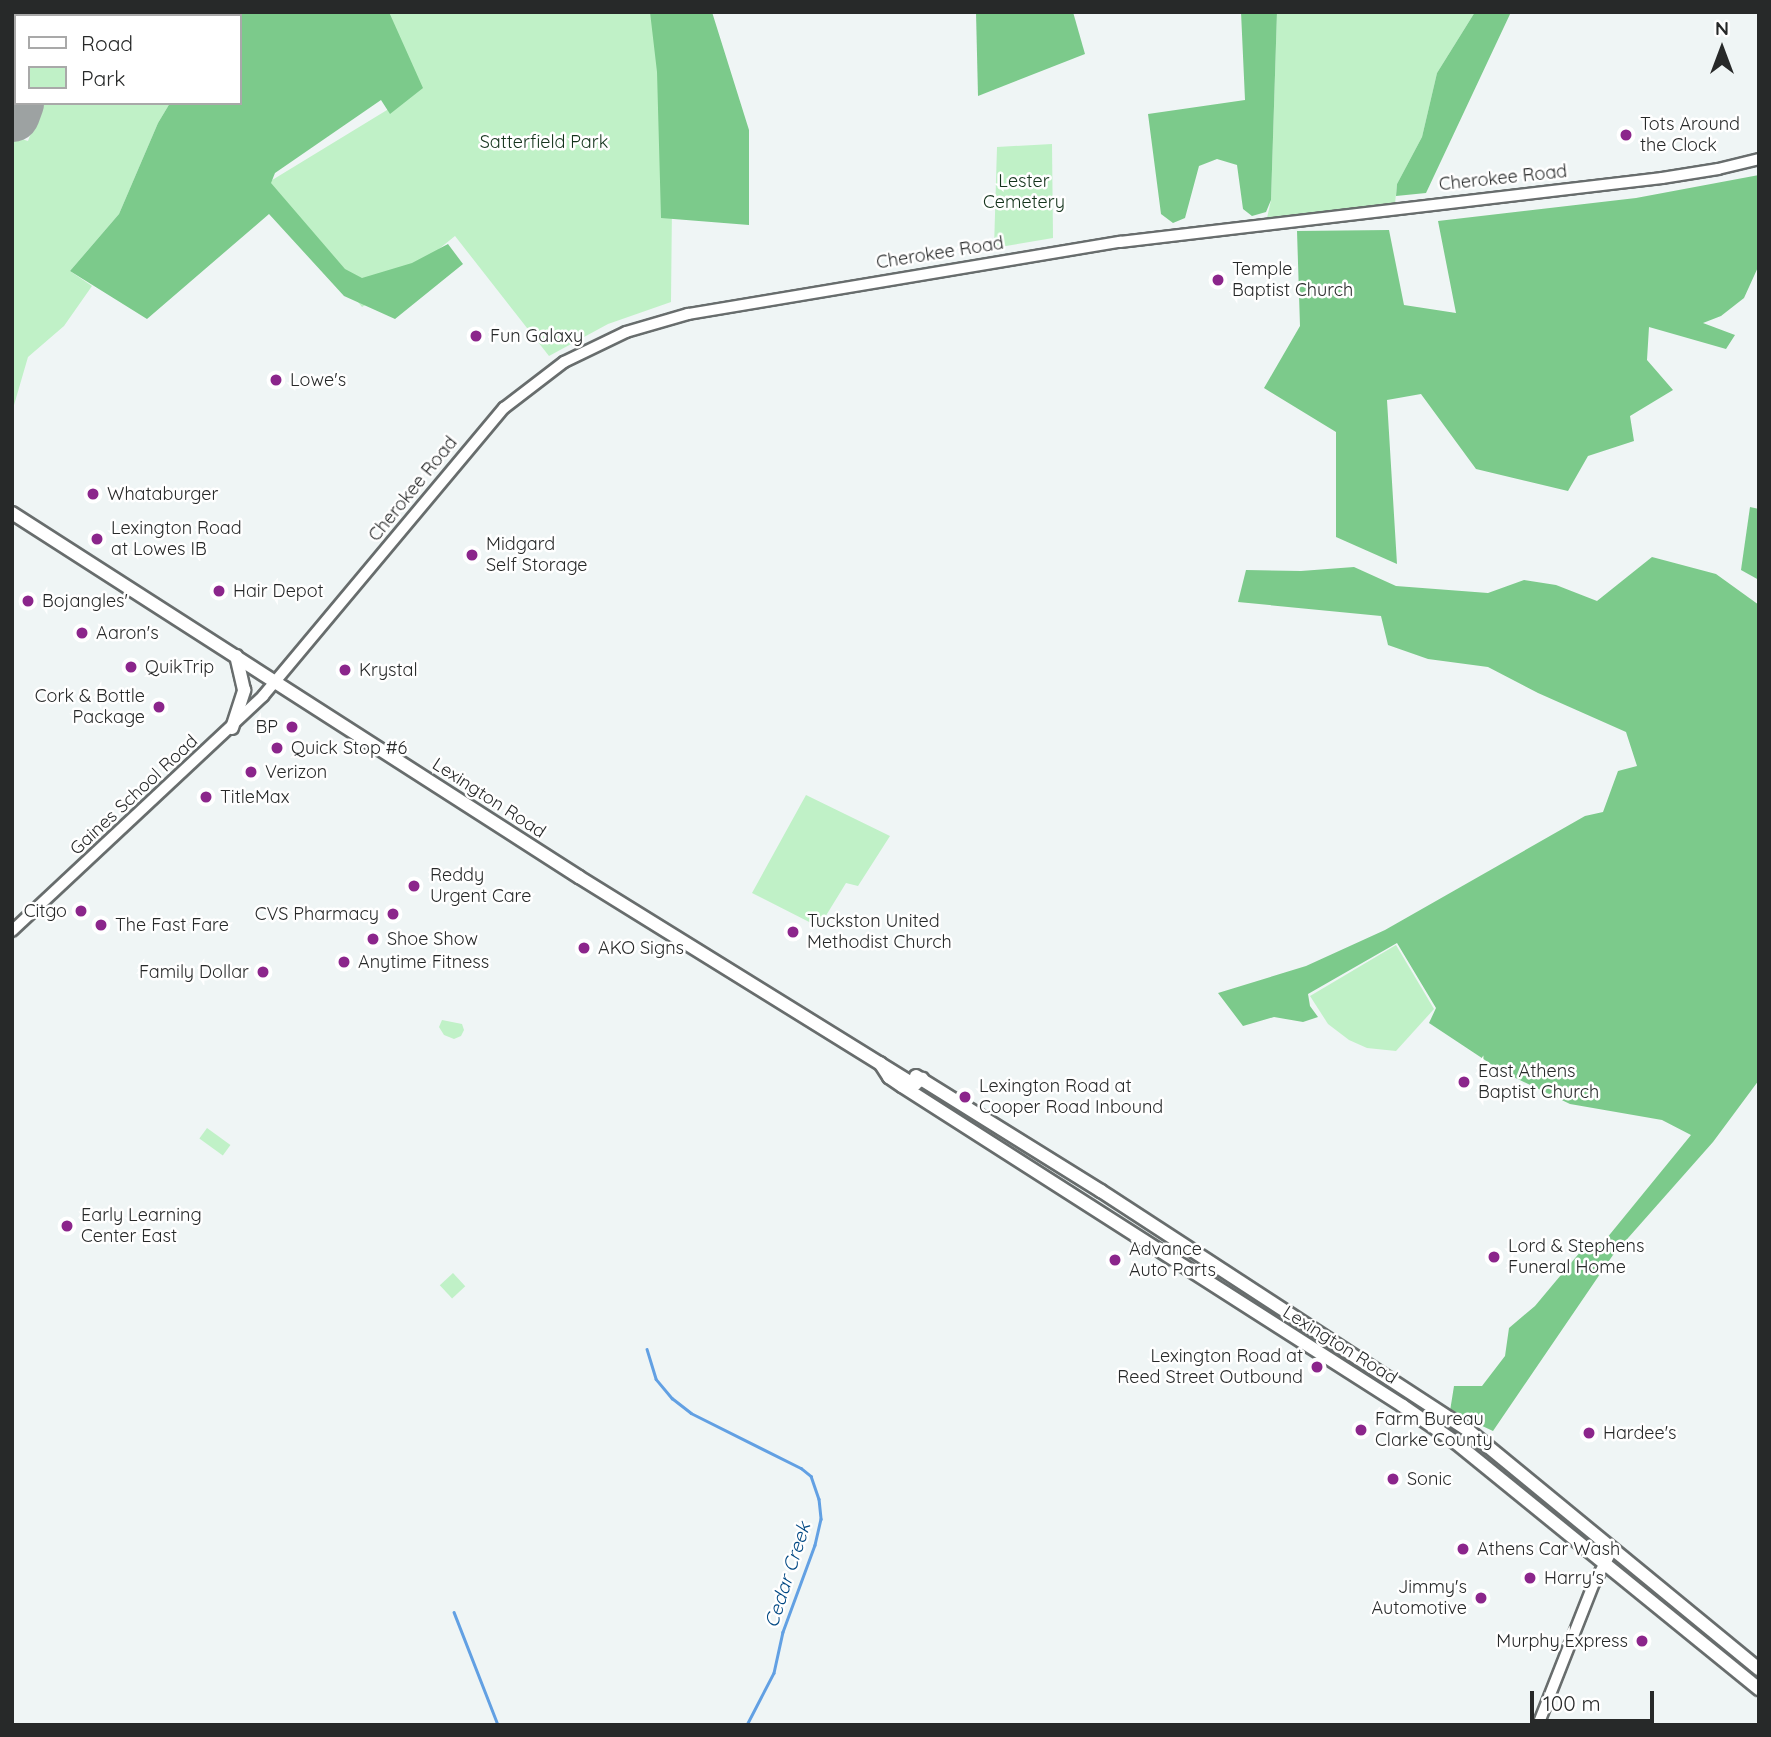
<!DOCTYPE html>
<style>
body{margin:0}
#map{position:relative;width:1771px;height:1737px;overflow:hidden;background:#eff5f5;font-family:Quicksand,sans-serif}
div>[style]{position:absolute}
.green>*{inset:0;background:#c0f1c7;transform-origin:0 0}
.forest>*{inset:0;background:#7cca8b}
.stream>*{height:2.5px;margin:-1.25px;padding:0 1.25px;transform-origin:1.25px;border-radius:1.25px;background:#62a0e3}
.runway>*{height:56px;margin:-28px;padding:0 28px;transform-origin:28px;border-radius:28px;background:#9da2a2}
.roads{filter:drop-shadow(2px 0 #686d6d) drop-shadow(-2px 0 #686d6d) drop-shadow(0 2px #686d6d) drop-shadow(0 -2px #686d6d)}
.tertiary>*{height:10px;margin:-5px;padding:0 5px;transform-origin:5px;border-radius:5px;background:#fff}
.secondary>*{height:10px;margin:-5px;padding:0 5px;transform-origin:5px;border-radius:5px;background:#fff}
.trunk>*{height:12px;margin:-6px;padding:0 6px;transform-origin:6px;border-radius:6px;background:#fff}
.dots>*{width:19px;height:19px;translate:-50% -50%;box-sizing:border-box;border:4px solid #fff;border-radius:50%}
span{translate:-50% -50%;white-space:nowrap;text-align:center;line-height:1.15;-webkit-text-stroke:5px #fff;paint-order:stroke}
.poi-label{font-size:18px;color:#272929}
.left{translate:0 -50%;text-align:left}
.right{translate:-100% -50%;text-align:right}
.park-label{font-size:18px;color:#13331b}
.street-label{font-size:18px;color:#272929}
.water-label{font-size:19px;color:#004883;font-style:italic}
.frame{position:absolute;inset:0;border:14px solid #272929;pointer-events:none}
.legend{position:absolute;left:14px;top:14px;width:228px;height:91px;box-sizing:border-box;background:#fff;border:2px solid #a9a9a9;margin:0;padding:9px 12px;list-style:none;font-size:21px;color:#272929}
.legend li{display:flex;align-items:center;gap:14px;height:35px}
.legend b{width:35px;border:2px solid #a9a9a9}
.north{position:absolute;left:1687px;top:14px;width:70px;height:70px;-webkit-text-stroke:5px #fff;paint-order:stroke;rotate:0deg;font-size:19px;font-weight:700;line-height:28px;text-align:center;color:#272929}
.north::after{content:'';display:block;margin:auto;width:24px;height:32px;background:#272929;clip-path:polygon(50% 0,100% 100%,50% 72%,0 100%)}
.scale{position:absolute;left:1530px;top:1691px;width:124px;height:32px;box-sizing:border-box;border:4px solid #272929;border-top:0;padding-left:9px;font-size:21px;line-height:24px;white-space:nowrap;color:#272929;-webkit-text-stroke:5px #fff;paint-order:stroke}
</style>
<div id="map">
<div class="green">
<div style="left:69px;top:12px;width:163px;height:4px"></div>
<div style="clip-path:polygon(390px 12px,674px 12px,671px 302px,608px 324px,549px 356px,455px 236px,382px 295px,362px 307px,264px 185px,410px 96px,371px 16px)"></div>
<div style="clip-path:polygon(1277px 12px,1475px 12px,1437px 73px,1422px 137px,1397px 184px,1395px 204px,1267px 218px,1271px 200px)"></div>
<div style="clip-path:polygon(42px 103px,170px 103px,158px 123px,119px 214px,70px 271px,92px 286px,64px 326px,28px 357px,12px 412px,12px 136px,28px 141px)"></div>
<div style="clip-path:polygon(1052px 144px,1053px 238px,994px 248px,997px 147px)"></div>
<div style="clip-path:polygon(806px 795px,890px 836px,858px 886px,846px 883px,819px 927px,752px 893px)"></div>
<div style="clip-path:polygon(1396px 945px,1434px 1009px,1396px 1051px,1367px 1048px,1349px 1040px,1328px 1024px,1310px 996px)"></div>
<div style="clip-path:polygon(442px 1020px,462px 1024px,464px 1030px,461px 1036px,454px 1039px,444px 1035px,439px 1027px)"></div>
<div style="left:207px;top:1128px;width:29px;height:13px;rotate:36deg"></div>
<div style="left:453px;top:1273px;width:18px;height:18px;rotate:47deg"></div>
</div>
<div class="forest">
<div style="clip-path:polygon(232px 12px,389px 12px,423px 88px,390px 114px,381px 100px,275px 173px,271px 183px,345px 269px,362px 278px,412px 263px,448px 244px,463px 264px,395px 319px,344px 296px,269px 214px,147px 319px,70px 271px,119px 214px,158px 123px,170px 103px,240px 103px,240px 16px,231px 16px)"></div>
<div style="clip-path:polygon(650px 12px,712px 12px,749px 130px,749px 225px,661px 218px,657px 72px)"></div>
<div style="clip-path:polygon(976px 12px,1073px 12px,1085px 54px,978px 96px)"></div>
<div style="clip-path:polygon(1241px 12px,1277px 12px,1271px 200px,1266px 212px,1252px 216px,1243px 209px,1237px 165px,1217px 159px,1199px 166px,1185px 218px,1173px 223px,1161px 214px,1148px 114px,1245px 100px)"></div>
<div style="clip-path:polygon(1475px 12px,1511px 12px,1426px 193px,1396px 196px,1397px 184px,1422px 137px,1437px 73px)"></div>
<div style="clip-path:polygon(1759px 175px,1759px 265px,1744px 298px,1721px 316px,1703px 323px,1735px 335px,1726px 349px,1649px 327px,1647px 360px,1673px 390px,1630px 416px,1634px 441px,1588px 456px,1568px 491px,1476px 469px,1421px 394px,1387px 400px,1397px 564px,1336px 537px,1336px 432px,1264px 388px,1300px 326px,1297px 231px,1389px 230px,1404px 305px,1456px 313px,1438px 221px,1636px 198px)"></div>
<div style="clip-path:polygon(1750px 507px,1759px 509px,1759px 580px,1741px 570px)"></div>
<div style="clip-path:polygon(1652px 557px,1716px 574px,1759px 605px,1759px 1080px,1713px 1142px,1613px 1255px,1493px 1431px,1450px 1411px,1454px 1386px,1482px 1386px,1505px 1356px,1509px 1328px,1535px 1306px,1581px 1251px,1602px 1244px,1691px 1135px,1662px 1120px,1570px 1104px,1503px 1072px,1429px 1023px,1436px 1008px,1397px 943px,1308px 994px,1310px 1006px,1318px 1017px,1303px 1022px,1274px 1017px,1243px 1026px,1218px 993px,1306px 966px,1385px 930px,1585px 816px,1603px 812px,1618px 771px,1637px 766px,1626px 732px,1538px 693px,1488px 667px,1428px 659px,1388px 645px,1381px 616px,1238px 602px,1246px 570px,1301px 571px,1354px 567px,1396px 586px,1488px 593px,1524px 580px,1556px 585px,1597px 601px)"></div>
</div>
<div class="stream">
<div style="left:647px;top:1349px;width:31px;rotate:73deg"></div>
<div style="left:656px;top:1379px;width:25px;rotate:50deg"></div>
<div style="left:672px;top:1398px;width:24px;rotate:38deg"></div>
<div style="left:691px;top:1413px;width:123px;rotate:26.6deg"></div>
<div style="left:801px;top:1468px;width:13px;rotate:39deg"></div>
<div style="left:811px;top:1476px;width:24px;rotate:71deg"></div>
<div style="left:819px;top:1499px;width:20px;rotate:84deg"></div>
<div style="left:821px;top:1519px;width:27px;rotate:103deg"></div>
<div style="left:815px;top:1545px;width:93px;rotate:110.2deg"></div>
<div style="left:783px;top:1632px;width:42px;rotate:102.4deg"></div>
<div style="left:774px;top:1673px;width:59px;rotate:117.4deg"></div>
<div style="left:454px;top:1612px;width:121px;rotate:68.7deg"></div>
</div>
<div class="runway">
<div style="left:49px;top:16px;width:4px;rotate:-63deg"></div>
<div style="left:12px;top:114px;width:12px;rotate:-70deg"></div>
</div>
<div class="roads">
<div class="tertiary">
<div style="left:1538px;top:1725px;width:153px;rotate:-68.5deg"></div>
<div style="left:1594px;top:1583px;width:39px;rotate:-61deg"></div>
</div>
<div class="secondary">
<div style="left:12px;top:931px;width:344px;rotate:-43.1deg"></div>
<div style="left:263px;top:696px;width:376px;rotate:-50.1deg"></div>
<div style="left:504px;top:408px;width:76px;rotate:-37.5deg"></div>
<div style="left:564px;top:362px;width:69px;rotate:-25.8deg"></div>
<div style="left:626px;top:332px;width:65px;rotate:-16.2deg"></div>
<div style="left:688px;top:314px;width:438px;rotate:-9.5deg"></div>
<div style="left:1120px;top:242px;width:546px;rotate:-6.73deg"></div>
<div style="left:1662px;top:178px;width:57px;rotate:-9.1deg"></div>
<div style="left:1718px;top:169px;width:42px;rotate:-13.7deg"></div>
</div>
<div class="trunk">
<div style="left:12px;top:513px;width:674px;rotate:32.7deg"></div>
<div style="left:579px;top:877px;width:387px;rotate:31.8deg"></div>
<div style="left:908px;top:1081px;width:8px;rotate:23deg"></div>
<div style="left:915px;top:1084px;width:9px;rotate:-36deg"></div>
<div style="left:232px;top:728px;width:40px;rotate:-72deg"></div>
<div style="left:244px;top:690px;width:35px;rotate:-103deg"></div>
<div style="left:880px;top:1063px;width:17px;rotate:57deg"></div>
<div style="left:889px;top:1077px;width:16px;rotate:35deg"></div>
<div style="left:902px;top:1086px;width:594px;rotate:32.57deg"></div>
<div style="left:1403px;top:1406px;width:63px;rotate:34.7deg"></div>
<div style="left:1455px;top:1442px;width:392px;rotate:39.1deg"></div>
<div style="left:916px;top:1076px;width:218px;rotate:31.9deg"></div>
<div style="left:1101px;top:1191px;width:439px;rotate:33.1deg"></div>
<div style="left:1469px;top:1431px;width:375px;rotate:39.4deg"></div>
</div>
</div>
<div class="dots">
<div style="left:1626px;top:135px;background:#8b258b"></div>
<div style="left:1218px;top:280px;background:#8b258b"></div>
<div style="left:476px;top:336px;background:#8b258b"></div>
<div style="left:276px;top:380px;background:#8b258b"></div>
<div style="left:93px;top:494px;background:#8b258b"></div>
<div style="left:97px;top:539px;background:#8b258b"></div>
<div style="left:472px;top:555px;background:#8b258b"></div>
<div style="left:219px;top:591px;background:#8b258b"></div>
<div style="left:28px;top:601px;background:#8b258b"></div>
<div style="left:82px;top:633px;background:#8b258b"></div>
<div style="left:131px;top:667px;background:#8b258b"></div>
<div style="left:345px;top:670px;background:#8b258b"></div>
<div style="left:159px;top:707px;background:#8b258b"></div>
<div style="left:292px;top:727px;background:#8b258b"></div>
<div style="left:277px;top:748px;background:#8b258b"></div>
<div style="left:251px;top:772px;background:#8b258b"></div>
<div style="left:206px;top:797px;background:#8b258b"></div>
<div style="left:414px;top:886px;background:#8b258b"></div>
<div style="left:81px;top:911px;background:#8b258b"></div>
<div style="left:393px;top:914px;background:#8b258b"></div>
<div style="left:101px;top:925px;background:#8b258b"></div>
<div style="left:793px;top:932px;background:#8b258b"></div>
<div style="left:373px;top:939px;background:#8b258b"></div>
<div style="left:584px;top:948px;background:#8b258b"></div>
<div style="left:344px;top:962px;background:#8b258b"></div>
<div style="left:263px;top:972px;background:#8b258b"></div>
<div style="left:1464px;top:1082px;background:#8b258b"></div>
<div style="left:965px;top:1097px;background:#8b258b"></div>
<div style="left:67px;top:1226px;background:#8b258b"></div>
<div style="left:1494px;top:1257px;background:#8b258b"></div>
<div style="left:1115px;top:1260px;background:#8b258b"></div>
<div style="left:1317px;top:1367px;background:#8b258b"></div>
<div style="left:1361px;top:1430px;background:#8b258b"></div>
<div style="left:1589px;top:1433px;background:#8b258b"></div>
<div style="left:1393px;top:1479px;background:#8b258b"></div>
<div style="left:1463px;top:1549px;background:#8b258b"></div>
<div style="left:1530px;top:1578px;background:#8b258b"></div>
<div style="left:1481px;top:1598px;background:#8b258b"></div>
<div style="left:1642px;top:1641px;background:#8b258b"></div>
</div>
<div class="poi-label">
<span class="left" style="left:1640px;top:135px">Tots Around<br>the Clock</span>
<span class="left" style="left:1232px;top:280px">Temple<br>Baptist Church</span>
<span class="left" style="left:490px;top:336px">Fun Galaxy</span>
<span class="left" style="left:290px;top:380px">Lowe's</span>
<span class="left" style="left:107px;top:494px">Whataburger</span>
<span class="left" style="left:111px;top:539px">Lexington Road<br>at Lowes IB</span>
<span class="left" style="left:486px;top:555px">Midgard<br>Self Storage</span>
<span class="left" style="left:233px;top:591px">Hair Depot</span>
<span class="left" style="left:42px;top:601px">Bojangles'</span>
<span class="left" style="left:96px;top:633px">Aaron's</span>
<span class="left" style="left:145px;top:667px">QuikTrip</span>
<span class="left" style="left:359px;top:670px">Krystal</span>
<span class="right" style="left:145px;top:707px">Cork &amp; Bottle<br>Package</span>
<span class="right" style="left:278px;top:727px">BP</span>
<span class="left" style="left:291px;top:748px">Quick Stop #6</span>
<span class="left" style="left:265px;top:772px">Verizon</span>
<span class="left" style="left:220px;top:797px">TitleMax</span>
<span class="left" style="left:430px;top:886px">Reddy<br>Urgent Care</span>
<span class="right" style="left:67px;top:911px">Citgo</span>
<span class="right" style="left:379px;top:914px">CVS Pharmacy</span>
<span class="left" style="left:807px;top:932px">Tuckston United<br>Methodist Church</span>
<span class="left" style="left:115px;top:925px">The Fast Fare</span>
<span class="left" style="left:387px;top:939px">Shoe Show</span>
<span class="left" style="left:598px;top:948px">AKO Signs</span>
<span class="left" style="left:358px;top:962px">Anytime Fitness</span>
<span class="right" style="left:249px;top:972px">Family Dollar</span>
<span class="left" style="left:1478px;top:1082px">East Athens<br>Baptist Church</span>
<span class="left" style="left:979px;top:1097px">Lexington Road at<br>Cooper Road Inbound</span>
<span class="left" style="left:81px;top:1226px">Early Learning<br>Center East</span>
<span class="left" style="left:1508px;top:1257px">Lord &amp; Stephens<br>Funeral Home</span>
<span class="left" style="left:1129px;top:1260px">Advance<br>Auto Parts</span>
<span class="right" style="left:1303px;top:1367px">Lexington Road at<br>Reed Street Outbound</span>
<span class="left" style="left:1375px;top:1430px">Farm Bureau<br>Clarke County</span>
<span class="left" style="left:1603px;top:1433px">Hardee's</span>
<span class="left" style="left:1407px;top:1479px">Sonic</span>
<span class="left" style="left:1477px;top:1549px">Athens Car Wash</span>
<span class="left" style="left:1544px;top:1578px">Harry's</span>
<span class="right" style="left:1467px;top:1598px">Jimmy's<br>Automotive</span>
<span class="right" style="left:1628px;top:1641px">Murphy Express</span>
</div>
<div class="park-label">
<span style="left:544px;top:142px">Satterfield Park</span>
<span style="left:1024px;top:192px">Lester<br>Cemetery</span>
</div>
<div class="street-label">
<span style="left:1503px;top:178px;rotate:-6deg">Cherokee Road</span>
<span style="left:940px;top:253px;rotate:-9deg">Cherokee Road</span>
<span style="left:413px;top:489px;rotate:-51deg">Cherokee Road</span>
<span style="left:134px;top:795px;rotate:-43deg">Gaines School Road</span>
<span style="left:489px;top:798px;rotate:33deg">Lexington Road</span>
<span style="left:1340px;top:1345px;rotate:32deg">Lexington Road</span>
</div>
<div class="water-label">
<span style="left:788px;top:1575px;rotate:-72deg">Cedar Creek</span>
</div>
<div class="frame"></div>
<ul class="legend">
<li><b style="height:9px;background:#fff"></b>Road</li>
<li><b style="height:19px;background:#c0f1c7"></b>Park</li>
</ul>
<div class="north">N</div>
<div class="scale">100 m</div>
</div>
